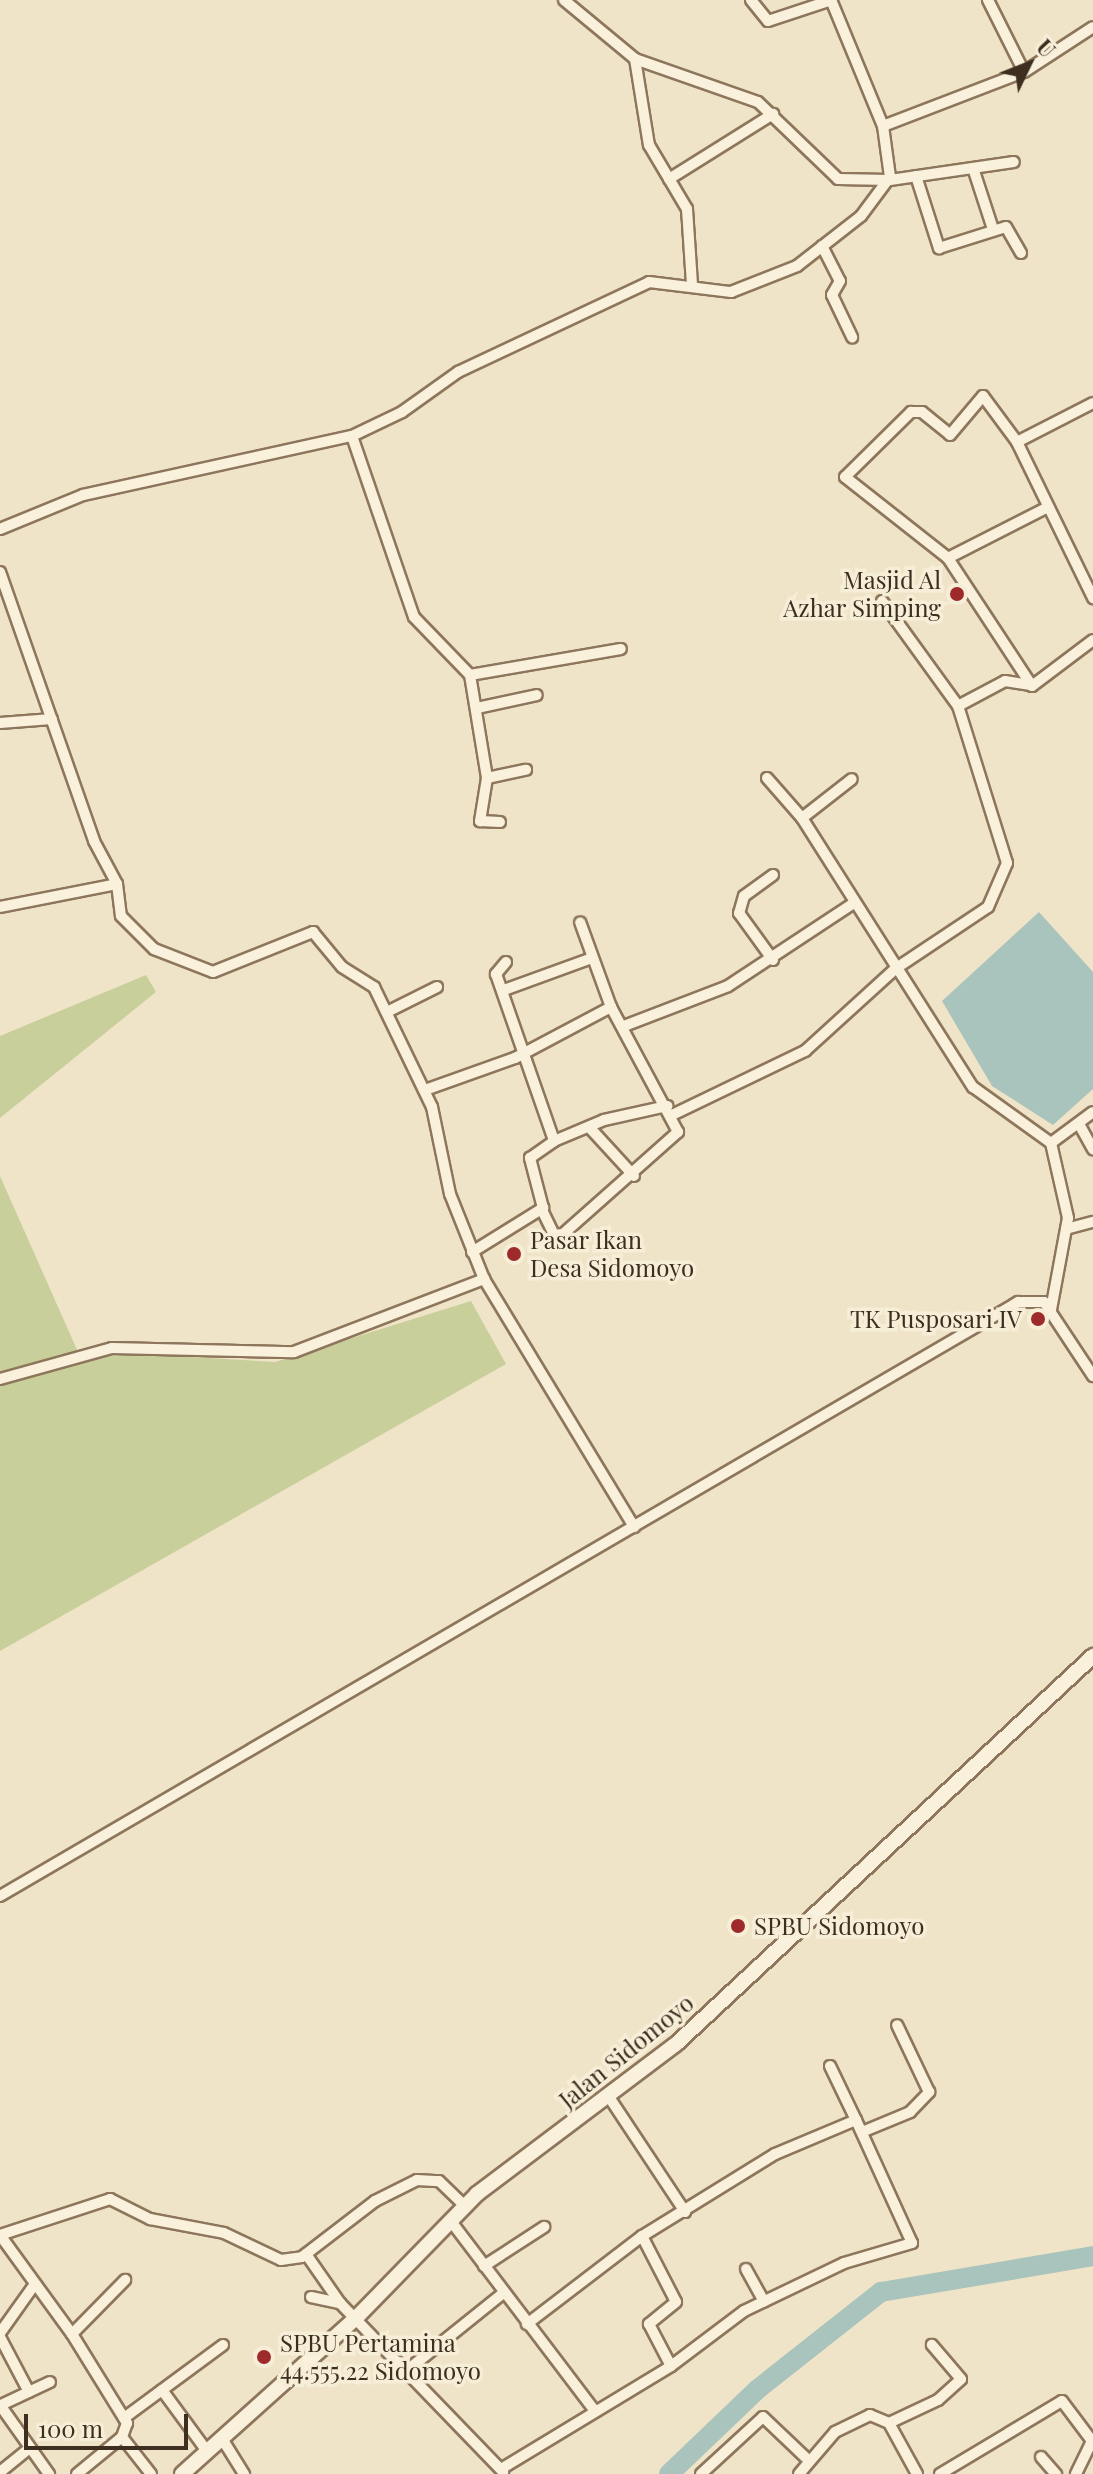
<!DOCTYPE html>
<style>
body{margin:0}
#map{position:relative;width:1093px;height:2474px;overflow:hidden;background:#f0e4c8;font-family:"Playfair Display",serif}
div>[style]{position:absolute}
.green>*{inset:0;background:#c9cf9b}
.water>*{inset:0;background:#a9c4bc}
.river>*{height:20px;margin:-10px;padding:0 10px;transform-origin:10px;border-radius:10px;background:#a9c4bc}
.roads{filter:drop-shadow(2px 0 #8d765c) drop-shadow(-2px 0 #8d765c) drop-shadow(0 2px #8d765c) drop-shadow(0 -2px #8d765c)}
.street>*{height:10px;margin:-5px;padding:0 5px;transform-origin:5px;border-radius:5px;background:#faf1dc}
.secondary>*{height:14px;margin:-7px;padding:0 7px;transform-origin:7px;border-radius:7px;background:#faf1dc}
.dots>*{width:22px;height:22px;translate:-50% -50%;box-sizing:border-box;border:4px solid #f7eed8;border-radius:50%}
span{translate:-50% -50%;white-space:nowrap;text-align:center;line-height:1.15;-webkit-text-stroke:7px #f7eed8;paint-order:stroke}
.poi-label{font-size:24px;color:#3d2e20}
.right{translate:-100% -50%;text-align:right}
.left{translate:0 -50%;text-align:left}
.street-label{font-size:24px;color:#3d2e20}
.north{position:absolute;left:989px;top:24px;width:80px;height:80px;-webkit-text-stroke:6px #f7eed8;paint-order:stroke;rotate:47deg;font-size:22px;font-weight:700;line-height:32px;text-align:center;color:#3d2e20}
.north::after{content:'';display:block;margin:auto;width:28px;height:36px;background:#3d2e20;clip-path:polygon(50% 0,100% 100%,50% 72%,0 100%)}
.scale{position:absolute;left:24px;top:2414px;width:164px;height:36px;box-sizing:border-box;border:4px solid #3d2e20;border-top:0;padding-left:10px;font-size:24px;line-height:28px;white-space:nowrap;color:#3d2e20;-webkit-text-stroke:6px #f7eed8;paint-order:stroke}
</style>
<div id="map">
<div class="green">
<div style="clip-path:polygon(146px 975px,156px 992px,0 1118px,0 1036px)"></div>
<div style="clip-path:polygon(0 1176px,82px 1361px,109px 1352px,275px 1362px,471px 1301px,506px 1364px,0 1651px)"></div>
</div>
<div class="water">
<div style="clip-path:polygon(1039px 912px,1093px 972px,1093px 1089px,1053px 1125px,992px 1086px,942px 1001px)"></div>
</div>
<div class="river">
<div style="left:669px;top:2474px;width:123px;rotate:-43.7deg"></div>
<div style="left:758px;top:2389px;width:157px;rotate:-38.3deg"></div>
<div style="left:881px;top:2292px;width:215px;rotate:-9.6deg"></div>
</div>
<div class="roads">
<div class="street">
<div style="left:564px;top:0;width:92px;rotate:39.7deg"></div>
<div style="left:635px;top:59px;width:130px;rotate:19.3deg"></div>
<div style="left:758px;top:102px;width:111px;rotate:43.9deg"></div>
<div style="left:838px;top:179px;width:52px;rotate:1.1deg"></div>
<div style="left:890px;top:180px;width:125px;rotate:-8.3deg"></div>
<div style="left:751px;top:0;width:27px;rotate:51deg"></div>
<div style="left:768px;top:21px;width:67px;rotate:-18.2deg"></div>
<div style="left:988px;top:0;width:80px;rotate:63.4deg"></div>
<div style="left:635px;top:59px;width:87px;rotate:80.8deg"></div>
<div style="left:649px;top:145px;width:74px;rotate:59.3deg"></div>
<div style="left:687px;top:209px;width:76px;rotate:86.2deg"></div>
<div style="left:883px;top:126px;width:151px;rotate:-21deg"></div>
<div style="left:1024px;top:72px;width:82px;rotate:-33.1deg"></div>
<div style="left:974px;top:171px;width:61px;rotate:71.9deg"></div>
<div style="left:916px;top:176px;width:76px;rotate:72.3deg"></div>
<div style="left:939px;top:248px;width:70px;rotate:-17.4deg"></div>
<div style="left:1006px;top:227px;width:30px;rotate:60deg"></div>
<div style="left:669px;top:179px;width:123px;rotate:-32deg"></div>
<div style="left:822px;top:246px;width:39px;rotate:63deg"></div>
<div style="left:840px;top:281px;width:16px;rotate:120deg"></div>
<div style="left:832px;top:295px;width:47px;rotate:64.5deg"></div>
<div style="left:352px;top:436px;width:191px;rotate:71.1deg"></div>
<div style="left:414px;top:617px;width:81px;rotate:46deg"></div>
<div style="left:470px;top:675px;width:104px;rotate:80.6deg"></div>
<div style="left:487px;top:778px;width:44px;rotate:99.2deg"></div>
<div style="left:480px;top:821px;width:20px;rotate:3deg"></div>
<div style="left:1017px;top:442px;width:85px;rotate:-27.2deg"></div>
<div style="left:0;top:529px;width:90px;rotate:-22.3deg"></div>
<div style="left:83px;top:495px;width:275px;rotate:-12.4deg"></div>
<div style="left:352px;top:436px;width:55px;rotate:-25.6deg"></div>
<div style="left:402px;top:412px;width:69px;rotate:-35.5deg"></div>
<div style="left:458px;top:372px;width:211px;rotate:-25.2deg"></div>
<div style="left:649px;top:282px;width:83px;rotate:7deg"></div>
<div style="left:731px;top:292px;width:71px;rotate:-21.5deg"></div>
<div style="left:797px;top:266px;width:81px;rotate:-38deg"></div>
<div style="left:861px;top:216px;width:49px;rotate:-53.4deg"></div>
<div style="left:890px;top:177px;width:51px;rotate:-97.8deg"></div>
<div style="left:883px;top:126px;width:136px;rotate:-112.4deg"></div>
<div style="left:948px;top:558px;width:112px;rotate:-27deg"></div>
<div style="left:0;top:572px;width:285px;rotate:70.7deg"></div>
<div style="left:94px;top:841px;width:49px;rotate:61.9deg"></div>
<div style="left:117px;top:884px;width:32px;rotate:83deg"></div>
<div style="left:121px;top:916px;width:47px;rotate:45deg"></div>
<div style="left:154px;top:949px;width:63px;rotate:21.3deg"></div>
<div style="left:213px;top:972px;width:108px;rotate:-21.8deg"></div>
<div style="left:313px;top:932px;width:45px;rotate:50.4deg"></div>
<div style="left:342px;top:967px;width:38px;rotate:32deg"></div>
<div style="left:374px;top:987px;width:133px;rotate:64.2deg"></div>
<div style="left:432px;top:1107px;width:89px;rotate:78.3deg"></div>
<div style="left:450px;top:1194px;width:92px;rotate:68.2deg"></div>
<div style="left:484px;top:1279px;width:290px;rotate:58.8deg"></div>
<div style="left:882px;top:601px;width:130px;rotate:54.1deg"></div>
<div style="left:470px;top:675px;width:153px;rotate:-9.8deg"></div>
<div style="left:1032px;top:686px;width:153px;rotate:-123.3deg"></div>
<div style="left:948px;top:558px;width:131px;rotate:-141.8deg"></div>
<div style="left:845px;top:477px;width:93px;rotate:-44.6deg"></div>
<div style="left:911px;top:412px;width:11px"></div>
<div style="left:922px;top:412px;width:36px;rotate:39deg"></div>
<div style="left:950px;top:435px;width:51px;rotate:-49.8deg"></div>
<div style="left:983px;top:396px;width:57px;rotate:53.5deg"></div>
<div style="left:1017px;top:442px;width:174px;rotate:64deg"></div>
<div style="left:1032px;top:686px;width:76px;rotate:-37deg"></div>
<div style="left:477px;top:708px;width:61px;rotate:-12.2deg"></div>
<div style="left:0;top:723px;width:52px;rotate:-4.4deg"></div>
<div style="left:487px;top:778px;width:40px;rotate:-12deg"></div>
<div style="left:767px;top:778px;width:53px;rotate:48.8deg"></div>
<div style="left:802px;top:818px;width:319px;rotate:57.6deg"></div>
<div style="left:973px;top:1087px;width:96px;rotate:35.7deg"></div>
<div style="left:1051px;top:1143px;width:77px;rotate:77.2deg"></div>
<div style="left:1068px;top:1218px;width:94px;rotate:100.5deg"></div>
<div style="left:802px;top:818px;width:63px;rotate:-38deg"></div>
<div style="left:773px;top:875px;width:36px;rotate:144deg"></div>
<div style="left:744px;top:896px;width:18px;rotate:106deg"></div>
<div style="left:739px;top:913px;width:58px;rotate:54.1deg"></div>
<div style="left:0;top:907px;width:119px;rotate:-11.1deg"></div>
<div style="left:506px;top:962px;width:16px;rotate:130deg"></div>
<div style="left:496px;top:974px;width:177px;rotate:70.8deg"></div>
<div style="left:554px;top:1141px;width:54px;rotate:-22.8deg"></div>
<div style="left:604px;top:1120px;width:65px;rotate:-12.5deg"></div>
<div style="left:504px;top:990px;width:94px;rotate:-20deg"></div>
<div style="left:387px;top:1012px;width:56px;rotate:-26.6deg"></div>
<div style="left:624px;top:1026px;width:111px;rotate:-21deg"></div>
<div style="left:728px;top:986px;width:151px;rotate:-33.4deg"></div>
<div style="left:425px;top:1090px;width:96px;rotate:-19.6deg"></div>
<div style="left:515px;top:1058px;width:109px;rotate:-28deg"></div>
<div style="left:672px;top:1115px;width:148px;rotate:-25.7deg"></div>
<div style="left:805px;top:1051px;width:122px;rotate:-42.3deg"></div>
<div style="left:895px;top:969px;width:112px;rotate:-33.7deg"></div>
<div style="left:988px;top:907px;width:48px;rotate:-66.6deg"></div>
<div style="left:1007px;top:863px;width:164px;rotate:-107.3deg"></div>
<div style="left:958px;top:706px;width:53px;rotate:-28deg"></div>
<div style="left:1005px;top:681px;width:26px;rotate:9deg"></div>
<div style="left:1079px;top:1124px;width:29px;rotate:61deg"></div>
<div style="left:590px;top:1128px;width:65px;rotate:47.5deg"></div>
<div style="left:1051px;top:1143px;width:52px;rotate:-36.4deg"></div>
<div style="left:542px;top:1210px;width:28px;rotate:64deg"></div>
<div style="left:554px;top:1235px;width:9px;rotate:-6deg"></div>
<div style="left:563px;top:1234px;width:154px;rotate:-41.6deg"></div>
<div style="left:678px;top:1132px;width:142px;rotate:-118.2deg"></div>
<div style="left:611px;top:1007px;width:90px;rotate:-110deg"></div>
<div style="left:1066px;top:1229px;width:28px;rotate:-15deg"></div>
<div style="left:472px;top:1252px;width:84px;rotate:-31.8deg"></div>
<div style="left:543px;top:1208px;width:52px;rotate:-104.6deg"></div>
<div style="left:530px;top:1158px;width:29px;rotate:-35deg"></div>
<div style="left:0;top:1379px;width:116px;rotate:-15.5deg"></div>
<div style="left:112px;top:1348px;width:182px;rotate:1.3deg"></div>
<div style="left:294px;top:1352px;width:204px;rotate:-21deg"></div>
<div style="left:0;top:1896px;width:1179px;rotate:-30.26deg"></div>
<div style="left:1018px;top:1302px;width:26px"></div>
<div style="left:1044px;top:1302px;width:89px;rotate:56.5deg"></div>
<div style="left:830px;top:2066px;width:60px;rotate:64.3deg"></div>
<div style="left:609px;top:2097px;width:138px;rotate:56.5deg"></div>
<div style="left:862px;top:2132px;width:52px;rotate:-22.6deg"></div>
<div style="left:910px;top:2112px;width:28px;rotate:-46deg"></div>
<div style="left:929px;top:2092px;width:74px;rotate:-115.5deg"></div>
<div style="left:450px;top:2220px;width:240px;rotate:52.8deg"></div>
<div style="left:0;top:2235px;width:116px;rotate:-18.1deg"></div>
<div style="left:110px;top:2199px;width:45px;rotate:26.6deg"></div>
<div style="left:150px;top:2219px;width:75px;rotate:10.7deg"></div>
<div style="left:224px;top:2233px;width:63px;rotate:25.3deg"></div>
<div style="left:281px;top:2260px;width:21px;rotate:-8deg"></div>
<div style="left:302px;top:2257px;width:92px;rotate:-37.5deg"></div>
<div style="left:375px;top:2201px;width:47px;rotate:-26.6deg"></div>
<div style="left:417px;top:2180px;width:22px;rotate:3deg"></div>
<div style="left:439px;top:2181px;width:36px;rotate:44deg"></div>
<div style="left:0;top:2235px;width:122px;rotate:54deg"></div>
<div style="left:72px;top:2334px;width:105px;rotate:58.3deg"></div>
<div style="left:127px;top:2423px;width:15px;rotate:110deg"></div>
<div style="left:122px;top:2437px;width:47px;rotate:51.9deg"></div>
<div style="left:642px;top:2236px;width:74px;rotate:62.7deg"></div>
<div style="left:676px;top:2302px;width:35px;rotate:141deg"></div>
<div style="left:649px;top:2324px;width:47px;rotate:62.4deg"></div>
<div style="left:306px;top:2254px;width:60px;rotate:55.2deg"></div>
<div style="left:484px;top:2266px;width:72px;rotate:-33deg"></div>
<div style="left:746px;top:2269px;width:37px;rotate:61deg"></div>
<div style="left:311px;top:2297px;width:30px;rotate:12deg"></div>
<div style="left:340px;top:2303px;width:235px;rotate:46deg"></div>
<div style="left:0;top:2333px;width:60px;rotate:-54.5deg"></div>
<div style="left:72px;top:2334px;width:76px;rotate:-45.5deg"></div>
<div style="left:0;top:2337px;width:62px;rotate:62.2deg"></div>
<div style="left:405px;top:2372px;width:124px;rotate:-38.8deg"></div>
<div style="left:162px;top:2390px;width:76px;rotate:53.6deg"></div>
<div style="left:0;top:2405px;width:85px;rotate:54.6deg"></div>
<div style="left:1px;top:2405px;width:54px;rotate:-25.1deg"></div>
<div style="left:124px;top:2418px;width:123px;rotate:-36.4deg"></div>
<div style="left:221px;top:2437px;width:44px;rotate:58.1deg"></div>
<div style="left:1041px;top:2457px;width:23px;rotate:49deg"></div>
<div style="left:501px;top:2469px;width:199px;rotate:-31.2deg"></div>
<div style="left:671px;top:2366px;width:91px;rotate:-37deg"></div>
<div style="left:744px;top:2311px;width:111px;rotate:-25.6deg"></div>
<div style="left:844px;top:2263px;width:71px;rotate:-16.4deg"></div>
<div style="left:912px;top:2243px;width:135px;rotate:-114.5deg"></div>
<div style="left:856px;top:2120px;width:88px;rotate:157.2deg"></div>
<div style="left:775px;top:2154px;width:156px;rotate:148.3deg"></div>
<div style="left:642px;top:2236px;width:145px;rotate:142.6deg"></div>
<div style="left:0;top:2472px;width:38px;rotate:-39deg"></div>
<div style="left:77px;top:2474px;width:58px;rotate:-39.4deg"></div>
<div style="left:701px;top:2474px;width:84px;rotate:-42.6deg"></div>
<div style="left:763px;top:2417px;width:59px;rotate:43.6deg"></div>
<div style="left:799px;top:2474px;width:55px;rotate:-49.4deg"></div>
<div style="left:835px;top:2432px;width:39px;rotate:-26deg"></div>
<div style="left:870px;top:2415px;width:21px;rotate:23deg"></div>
<div style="left:917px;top:2474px;width:58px;rotate:-118.8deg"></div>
<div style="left:889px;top:2423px;width:54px;rotate:-25.1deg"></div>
<div style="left:938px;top:2400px;width:31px;rotate:-42deg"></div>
<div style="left:961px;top:2379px;width:45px;rotate:-130.5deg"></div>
<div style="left:940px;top:2474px;width:142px;rotate:-30.9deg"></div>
<div style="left:1062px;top:2401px;width:50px;rotate:53.1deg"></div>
<div style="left:1092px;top:2441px;width:37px;rotate:116deg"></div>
</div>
<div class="secondary">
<div style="left:182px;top:2474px;width:234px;rotate:-41.9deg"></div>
<div style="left:356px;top:2318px;width:173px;rotate:-45.7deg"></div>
<div style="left:477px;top:2194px;width:249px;rotate:-37deg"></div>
<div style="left:676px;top:2044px;width:570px;rotate:-42.94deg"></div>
</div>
</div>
<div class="dots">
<div style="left:957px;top:594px;background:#9e2a2b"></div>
<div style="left:514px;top:1254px;background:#9e2a2b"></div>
<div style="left:1038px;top:1319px;background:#9e2a2b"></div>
<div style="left:738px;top:1926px;background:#9e2a2b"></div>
<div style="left:264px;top:2357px;background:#9e2a2b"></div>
</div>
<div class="poi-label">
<span class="right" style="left:941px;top:594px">Masjid Al<br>Azhar Simping</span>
<span class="left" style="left:530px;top:1254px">Pasar Ikan<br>Desa Sidomoyo</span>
<span class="right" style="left:1022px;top:1319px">TK Pusposari IV</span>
<span class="left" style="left:754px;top:1926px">SPBU Sidomoyo</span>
<span class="left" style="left:280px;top:2357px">SPBU Pertamina<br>44.555.22 Sidomoyo</span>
</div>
<div class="street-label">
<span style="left:626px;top:2051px;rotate:-39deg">Jalan Sidomoyo</span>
</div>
<div class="north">U</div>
<div class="scale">100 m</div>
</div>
